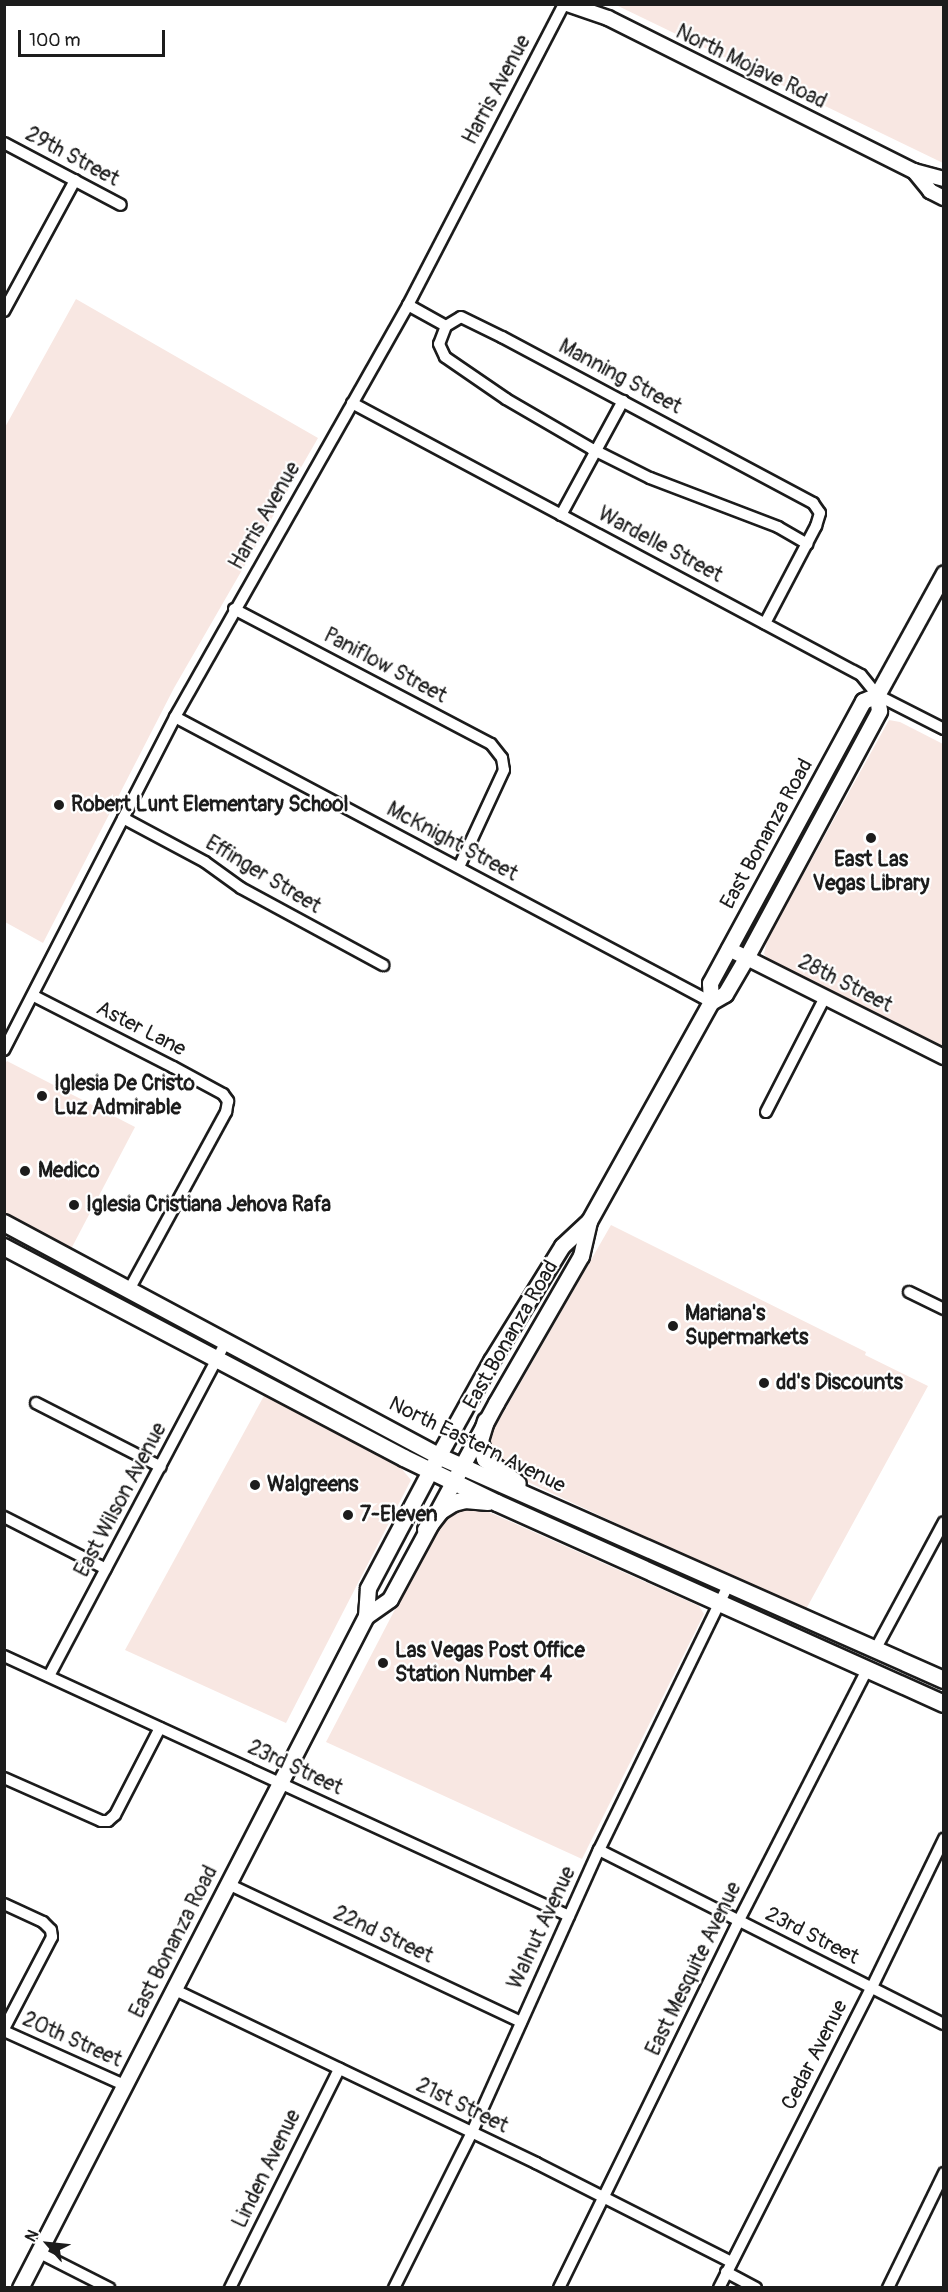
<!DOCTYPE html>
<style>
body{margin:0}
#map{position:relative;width:948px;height:2292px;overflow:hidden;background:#fff;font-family:Pangolin,sans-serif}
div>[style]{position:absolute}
.built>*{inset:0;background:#f8e7e2}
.roads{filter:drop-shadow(2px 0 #1c1c1c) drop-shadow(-2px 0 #1c1c1c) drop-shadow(0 2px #1c1c1c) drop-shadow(0 -2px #1c1c1c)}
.minor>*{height:10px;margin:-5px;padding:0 5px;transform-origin:5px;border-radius:5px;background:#fff}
.tertiary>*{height:14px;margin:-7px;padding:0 7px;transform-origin:7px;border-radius:7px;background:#fff}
.secondary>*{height:15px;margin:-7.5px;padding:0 7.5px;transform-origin:7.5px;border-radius:7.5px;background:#fff}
.primary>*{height:16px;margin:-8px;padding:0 8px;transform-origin:8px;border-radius:8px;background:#fff}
.dots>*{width:16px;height:16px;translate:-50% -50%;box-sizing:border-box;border:3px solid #fff;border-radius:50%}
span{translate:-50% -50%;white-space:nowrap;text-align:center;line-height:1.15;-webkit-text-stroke:4.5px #fff;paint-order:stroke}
.street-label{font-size:21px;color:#1c1c1c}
.poi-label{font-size:21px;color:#1c1c1c;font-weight:700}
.left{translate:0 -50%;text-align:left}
.frame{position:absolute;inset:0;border:6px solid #1c1c1c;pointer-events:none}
.north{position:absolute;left:18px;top:2214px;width:60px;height:60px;-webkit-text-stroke:4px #fff;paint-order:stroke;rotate:297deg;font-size:16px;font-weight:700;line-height:24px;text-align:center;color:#1c1c1c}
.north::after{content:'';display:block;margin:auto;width:21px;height:27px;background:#1c1c1c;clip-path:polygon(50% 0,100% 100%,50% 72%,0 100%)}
.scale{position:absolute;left:18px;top:30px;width:147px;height:27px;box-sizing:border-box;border:3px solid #1c1c1c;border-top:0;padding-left:8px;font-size:18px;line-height:21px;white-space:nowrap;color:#1c1c1c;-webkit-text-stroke:4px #fff;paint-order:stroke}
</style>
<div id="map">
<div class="built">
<div style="clip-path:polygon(616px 5px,943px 5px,943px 163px)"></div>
<div style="clip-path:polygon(76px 299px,318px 438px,174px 688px,43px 943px,5px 922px,4px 429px)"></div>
<div style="clip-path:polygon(889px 720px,900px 722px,943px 744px,943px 1047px,769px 960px,764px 954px,767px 940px)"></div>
<div style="clip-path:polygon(7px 1061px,135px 1127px,71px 1249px,5px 1214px,4px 1065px)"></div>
<div style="clip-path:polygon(611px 1225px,866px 1352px,865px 1355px,928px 1386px,805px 1611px,517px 1477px,488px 1450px,490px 1436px)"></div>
<div style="clip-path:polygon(265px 1394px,401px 1468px,411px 1480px,286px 1723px,125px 1650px)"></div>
<div style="clip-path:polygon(458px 1507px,480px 1508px,699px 1606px,704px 1614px,582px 1859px,326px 1742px,442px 1519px)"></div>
</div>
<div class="roads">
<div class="minor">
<div style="left:4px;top:143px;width:132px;rotate:27.9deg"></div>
<div style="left:408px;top:305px;width:43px;rotate:28.9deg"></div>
<div style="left:446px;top:326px;width:17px;rotate:-31deg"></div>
<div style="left:461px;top:317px;width:46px;rotate:26deg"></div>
<div style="left:502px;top:337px;width:353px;rotate:28.1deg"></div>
<div style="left:813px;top:503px;width:12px;rotate:55deg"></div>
<div style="left:820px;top:513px;width:14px;rotate:107deg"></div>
<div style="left:816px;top:526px;width:110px;rotate:117.7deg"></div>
<div style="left:4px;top:311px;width:149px;rotate:-61.5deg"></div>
<div style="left:446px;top:326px;width:19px;rotate:111deg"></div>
<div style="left:439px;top:344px;width:14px;rotate:65deg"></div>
<div style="left:445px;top:357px;width:74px;rotate:34.5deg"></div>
<div style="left:506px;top:399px;width:99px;rotate:30.2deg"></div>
<div style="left:592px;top:449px;width:65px;rotate:26.6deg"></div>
<div style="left:650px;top:478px;width:137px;rotate:20.9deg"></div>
<div style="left:778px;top:527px;width:34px;rotate:30deg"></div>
<div style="left:352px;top:403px;width:577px;rotate:28.12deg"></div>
<div style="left:861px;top:675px;width:26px;rotate:51deg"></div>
<div style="left:877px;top:695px;width:75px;rotate:26.9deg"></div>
<div style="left:561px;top:515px;width:130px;rotate:-61.5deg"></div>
<div style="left:234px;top:609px;width:290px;rotate:27.7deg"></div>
<div style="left:491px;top:744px;width:18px;rotate:52deg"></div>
<div style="left:502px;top:758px;width:12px;rotate:81deg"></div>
<div style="left:504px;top:770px;width:107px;rotate:114.9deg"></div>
<div style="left:175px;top:717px;width:607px;rotate:28deg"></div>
<div style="left:123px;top:818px;width:93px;rotate:28.2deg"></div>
<div style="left:205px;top:862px;width:44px;rotate:35.8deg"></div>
<div style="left:241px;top:888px;width:162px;rotate:28.5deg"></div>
<div style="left:34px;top:996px;width:156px;rotate:27.1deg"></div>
<div style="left:173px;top:1067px;width:57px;rotate:28.4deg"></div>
<div style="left:223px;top:1094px;width:9px;rotate:54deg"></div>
<div style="left:228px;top:1101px;width:11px;rotate:100deg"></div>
<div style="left:226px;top:1112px;width:203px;rotate:118.6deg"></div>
<div style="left:4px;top:1050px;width:374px;rotate:-62.8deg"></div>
<div style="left:175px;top:717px;width:473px;rotate:-60.5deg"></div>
<div style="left:408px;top:305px;width:339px;rotate:-62.6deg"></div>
<div style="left:766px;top:1112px;width:129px;rotate:-62.8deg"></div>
<div style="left:909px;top:1292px;width:39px;rotate:26deg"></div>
<div style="left:36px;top:1403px;width:140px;rotate:27.1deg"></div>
<div style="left:4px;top:1517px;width:114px;rotate:27deg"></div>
<div style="left:875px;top:1650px;width:145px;rotate:-61.7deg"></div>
<div style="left:4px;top:1656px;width:622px;rotate:24.71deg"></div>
<div style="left:49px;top:1676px;width:378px;rotate:-62.1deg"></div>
<div style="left:4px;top:1778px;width:106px;rotate:23.9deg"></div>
<div style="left:101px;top:1821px;width:7px"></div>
<div style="left:108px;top:1821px;width:9px;rotate:-41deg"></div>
<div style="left:115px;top:1815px;width:98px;rotate:-62.7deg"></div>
<div style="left:599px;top:1850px;width:386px;rotate:26.8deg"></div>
<div style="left:228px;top:1884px;width:324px;rotate:25.2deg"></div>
<div style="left:4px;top:1904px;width:43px;rotate:24.8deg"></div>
<div style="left:43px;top:1922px;width:11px;rotate:45deg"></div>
<div style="left:51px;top:1930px;width:7px;rotate:82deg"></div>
<div style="left:52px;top:1937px;width:104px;rotate:117.6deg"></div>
<div style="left:173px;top:1989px;width:403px;rotate:25.6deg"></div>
<div style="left:536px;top:2163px;width:219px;rotate:26.9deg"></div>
<div style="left:4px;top:2031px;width:132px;rotate:24.2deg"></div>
<div style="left:38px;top:2252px;width:80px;rotate:26.9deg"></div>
<div style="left:726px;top:2272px;width:34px;rotate:28deg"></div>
<div style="left:230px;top:2288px;width:245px;rotate:-63.5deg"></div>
<div style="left:394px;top:2288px;width:174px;rotate:-63.4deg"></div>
<div style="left:472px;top:2132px;width:309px;rotate:-65.8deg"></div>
<div style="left:599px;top:1850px;width:295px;rotate:-64deg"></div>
<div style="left:559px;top:2288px;width:410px;rotate:-63.9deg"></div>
<div style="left:739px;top:1920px;width:281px;rotate:-62.9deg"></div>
<div style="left:719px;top:2288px;width:338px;rotate:-63.1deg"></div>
<div style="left:872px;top:1987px;width:165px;rotate:-64.1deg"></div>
<div style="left:888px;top:2288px;width:128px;rotate:-64deg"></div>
</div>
<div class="tertiary">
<div style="left:567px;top:4px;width:43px;rotate:18.9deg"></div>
<div style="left:608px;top:18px;width:342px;rotate:26.6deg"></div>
<div style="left:914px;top:171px;width:31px;rotate:15deg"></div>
<div style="left:914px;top:171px;width:26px;rotate:51deg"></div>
<div style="left:930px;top:191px;width:16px;rotate:27deg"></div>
<div style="left:729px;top:949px;width:241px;rotate:26.7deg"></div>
</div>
<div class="secondary">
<div style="left:711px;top:1002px;width:16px;rotate:-30deg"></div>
<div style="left:725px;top:994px;width:42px;rotate:-59.7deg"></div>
<div style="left:746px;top:958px;width:281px;rotate:-61.7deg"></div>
<div style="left:879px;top:711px;width:16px;rotate:-97deg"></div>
<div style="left:877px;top:695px;width:139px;rotate:-61.2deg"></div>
<div style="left:366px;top:1616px;width:29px;rotate:-35deg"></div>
<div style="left:390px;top:1599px;width:223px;rotate:-61.6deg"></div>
<div style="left:496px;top:1403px;width:170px;rotate:-60deg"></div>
<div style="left:581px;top:1256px;width:36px;rotate:-77deg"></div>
<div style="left:20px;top:2288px;width:756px;rotate:-62.76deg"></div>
<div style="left:366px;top:1616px;width:28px;rotate:-86deg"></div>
<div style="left:368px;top:1588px;width:132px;rotate:-62.1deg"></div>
<div style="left:430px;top:1471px;width:126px;rotate:-61deg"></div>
<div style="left:491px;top:1361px;width:135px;rotate:-58.3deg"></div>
<div style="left:562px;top:1246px;width:37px;rotate:-43deg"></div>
<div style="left:589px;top:1221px;width:251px;rotate:-60.9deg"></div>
<div style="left:711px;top:1002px;width:19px;rotate:-93deg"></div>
<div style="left:710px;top:983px;width:321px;rotate:-61.5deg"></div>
<div style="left:863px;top:701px;width:15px;rotate:-23deg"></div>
</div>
<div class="primary">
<div style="left:4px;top:1223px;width:493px;rotate:28.2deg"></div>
<div style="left:438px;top:1456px;width:553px;rotate:23.88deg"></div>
<div style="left:4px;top:1247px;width:452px;rotate:27.8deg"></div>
<div style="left:404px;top:1458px;width:103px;rotate:25.8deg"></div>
<div style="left:497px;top:1503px;width:490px;rotate:24.2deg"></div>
<div style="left:486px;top:1421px;width:21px;rotate:107deg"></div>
<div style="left:480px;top:1441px;width:19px;rotate:74deg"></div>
<div style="left:485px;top:1459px;width:41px;rotate:37.1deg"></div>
<div style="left:426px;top:1530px;width:24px;rotate:-52deg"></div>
<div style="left:441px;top:1511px;width:15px;rotate:-32deg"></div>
<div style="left:454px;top:1503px;width:11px;rotate:-15deg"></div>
<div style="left:465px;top:1500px;width:23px;rotate:5deg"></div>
</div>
</div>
<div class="dots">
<div style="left:59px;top:805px;background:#1c1c1c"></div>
<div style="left:871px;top:838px;background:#1c1c1c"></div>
<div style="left:42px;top:1096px;background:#1c1c1c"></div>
<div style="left:25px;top:1171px;background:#1c1c1c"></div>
<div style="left:74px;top:1205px;background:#1c1c1c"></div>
<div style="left:673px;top:1326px;background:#1c1c1c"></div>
<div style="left:764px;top:1383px;background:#1c1c1c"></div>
<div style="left:255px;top:1485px;background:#1c1c1c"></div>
<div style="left:348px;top:1515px;background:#1c1c1c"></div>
<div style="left:383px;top:1663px;background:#1c1c1c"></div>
</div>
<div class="street-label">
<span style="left:751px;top:67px;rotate:26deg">North Mojave Road</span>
<span style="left:497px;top:90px;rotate:-62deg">Harris Avenue</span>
<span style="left:72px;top:157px;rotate:28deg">29th Street</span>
<span style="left:620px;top:377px;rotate:28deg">Manning Street</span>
<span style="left:265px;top:516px;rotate:-60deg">Harris Avenue</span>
<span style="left:660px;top:545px;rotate:28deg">Wardelle Street</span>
<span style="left:385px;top:666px;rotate:28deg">Paniflow Street</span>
<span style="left:767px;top:834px;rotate:-61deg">East Bonanza Road</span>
<span style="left:452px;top:842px;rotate:28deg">McKnight Street</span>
<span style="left:263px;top:875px;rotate:31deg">Effinger Street</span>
<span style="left:845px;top:984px;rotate:27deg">28th Street</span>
<span style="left:141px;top:1029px;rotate:27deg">Aster Lane</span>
<span style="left:511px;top:1335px;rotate:-60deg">East Bonanza Road</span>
<span style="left:477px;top:1445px;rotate:26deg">North Eastern Avenue</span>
<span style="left:121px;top:1500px;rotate:-62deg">East Wilson Avenue</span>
<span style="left:295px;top:1768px;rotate:25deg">23rd Street</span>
<span style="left:542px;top:1928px;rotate:-65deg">Walnut Avenue</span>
<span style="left:383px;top:1935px;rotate:25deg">22nd Street</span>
<span style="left:812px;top:1936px;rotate:27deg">23rd Street</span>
<span style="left:174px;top:1942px;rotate:-63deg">East Bonanza Road</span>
<span style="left:694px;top:1969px;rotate:-64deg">East Mesquite Avenue</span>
<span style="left:72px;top:2040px;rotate:24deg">20th Street</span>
<span style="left:815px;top:2055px;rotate:-63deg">Cedar Avenue</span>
<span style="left:462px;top:2106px;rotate:26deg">21st Street</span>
<span style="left:267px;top:2169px;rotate:-64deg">Linden Avenue</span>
</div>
<div class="poi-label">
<span class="left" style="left:71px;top:805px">Robert Lunt Elementary School</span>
<span style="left:871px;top:872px">East Las<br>Vegas Library</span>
<span class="left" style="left:54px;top:1096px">Iglesia De Cristo<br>Luz Admirable</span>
<span class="left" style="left:38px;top:1171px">Medico</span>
<span class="left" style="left:86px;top:1205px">Iglesia Cristiana Jehova Rafa</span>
<span class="left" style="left:685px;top:1326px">Mariana's<br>Supermarkets</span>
<span class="left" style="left:776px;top:1383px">dd's Discounts</span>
<span class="left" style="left:267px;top:1485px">Walgreens</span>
<span class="left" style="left:360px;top:1515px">7-Eleven</span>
<span class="left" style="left:395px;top:1663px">Las Vegas Post Office<br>Station Number 4</span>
</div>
<div class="frame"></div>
<div class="north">N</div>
<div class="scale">100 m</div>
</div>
